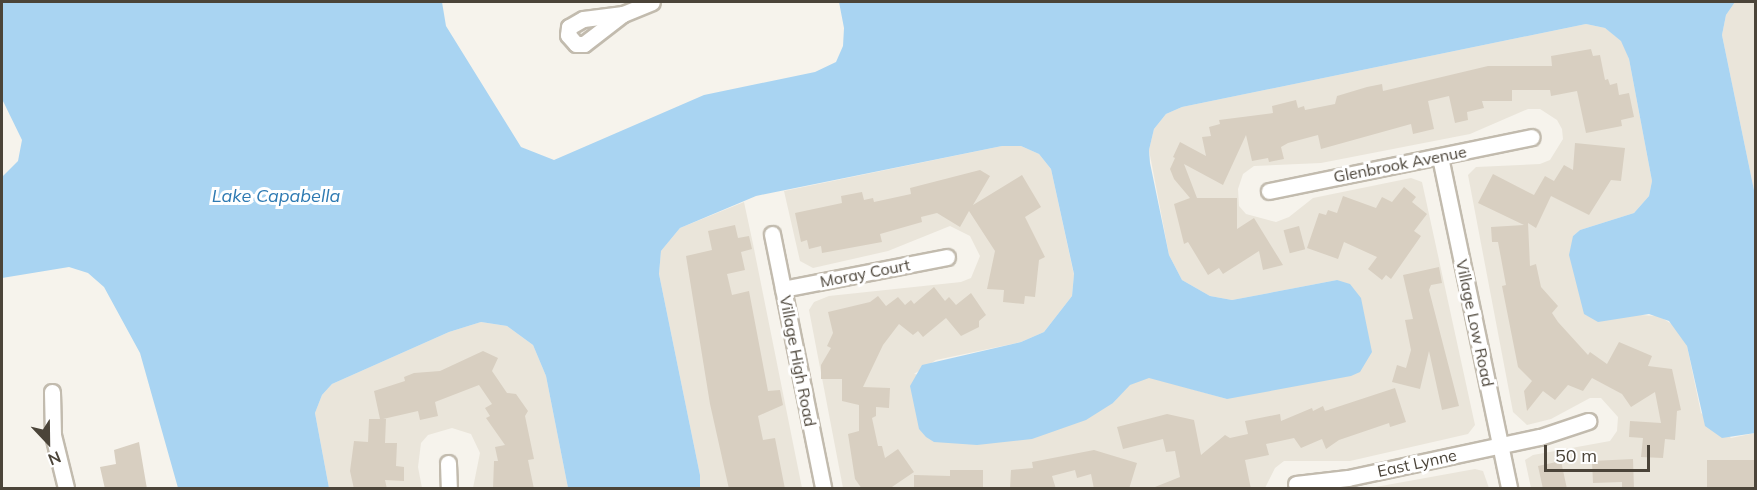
<!DOCTYPE html>
<style>
body{margin:0}
#map{position:relative;width:1757px;height:490px;overflow:hidden;background:#f6f3ec;font-family:Mulish,sans-serif}
div>[style]{position:absolute}
.residential>*{inset:0;background:#eae5da}
.water>*{inset:0;background:#a9d4f2}
.building>*{inset:0;background:#d8cfc1;transform-origin:0 0}
.roads{filter:drop-shadow(2px 0 #c2bbae) drop-shadow(-2px 0 #c2bbae) drop-shadow(0 2px #c2bbae) drop-shadow(0 -2px #c2bbae)}
.minor>*{height:15px;margin:-7.5px;padding:0 7.5px;transform-origin:7.5px;border-radius:7.5px;background:#fff}
span{translate:-50% -50%;white-space:nowrap;text-align:center;line-height:1.15;-webkit-text-stroke:6px #fff;paint-order:stroke}
.street-label{font-size:16px;color:#4b4439}
.water-label{font-size:18px;color:#2e7ab2;font-style:italic}
.frame{position:absolute;inset:0;border:3px solid #4b4439;pointer-events:none}
.north{position:absolute;left:18px;top:412px;width:60px;height:60px;-webkit-text-stroke:4px #fff;paint-order:stroke;rotate:158deg;font-size:16px;font-weight:700;line-height:24px;text-align:center;color:#4b4439}
.north::after{content:'';display:block;margin:auto;width:21px;height:27px;background:#4b4439;clip-path:polygon(50% 0,100% 100%,50% 72%,0 100%)}
.scale{position:absolute;left:1544px;top:445px;width:106px;height:27px;box-sizing:border-box;border:3px solid #4b4439;border-top:0;padding-left:8px;font-size:18px;line-height:21px;white-space:nowrap;color:#4b4439;-webkit-text-stroke:4px #fff;paint-order:stroke}
</style>
<div id="map">
<div class="residential">
<div style="clip-path:polygon(1735px 2px,1755px 2px,1755px 195px,1722px 35px,1726px 15px)"></div>
<div style="clip-path:polygon(1586px 24px,1605px 28px,1622px 41px,1629px 59px,1652px 181px,1649px 196px,1634px 213px,1580px 230px,1573px 236px,1640px 315px,1659px 316px,1678px 328px,1687px 346px,1701px 413px,1731px 438px,1755px 433px,1755px 488px,1531px 488px,1525px 460px,1533px 455px,1610px 441px,1617px 431px,1618px 417px,1601px 398px,1590px 398px,1551px 419px,1527px 425px,1513px 412px,1468px 175px,1476px 167px,1540px 164px,1550px 160px,1563px 139px,1562px 129px,1557px 120px,1540px 109px,1528px 109px,1470px 134px,1321px 163px,1254px 166px,1243px 174px,1238px 189px,1239px 206px,1246px 214px,1276px 222px,1289px 217px,1313px 198px,1411px 178px,1422px 182px,1475px 425px,1468px 434px,1350px 461px,1284px 461px,1275px 468px,1265px 488px,843px 488px,809px 310px,814px 302px,829px 296px,961px 282px,971px 278px,980px 256px,970px 236px,950px 226px,888px 251px,813px 268px,800px 261px,784px 191px,1002px 146px,1021px 146px,1039px 154px,1051px 169px,1074px 275px,1072px 296px,1044px 332px,1021px 342px,936px 360px,914px 374px,1113px 403px,1129px 385px,1149px 377px,1227px 399px,1337px 280px,1232px 300px,1210px 296px,1182px 280px,1169px 255px,1149px 150px,1154px 129px,1166px 114px,1182px 107px)"></div>
<div style="clip-path:polygon(744px 202px,753px 244px,802px 488px,700px 488px,700px 475px,659px 274px,661px 251px,680px 228px)"></div>
<div style="clip-path:polygon(481px 322px,507px 326px,533px 345px,546px 376px,568px 488px,473px 488px,480px 453px,471px 434px,452px 428px,428px 435px,421px 443px,418px 467px,422px 488px,329px 488px,315px 413px,322px 395px,332px 384px,449px 332px)"></div>
<div style="clip-path:polygon(1475px 469px,1483px 471px,1489px 488px,1370px 488px)"></div>
</div>
<div class="water">
<div style="clip-path:polygon(2px 2px,442px 2px,446px 26px,521px 147px,554px 160px,704px 95px,815px 72px,836px 62px,843px 46px,844px 28px,839px 2px,1735px 2px,1726px 15px,1722px 35px,1755px 195px,1755px 433px,1722px 438px,1705px 426px,1687px 346px,1669px 321px,1649px 314px,1598px 322px,1584px 314px,1569px 255px,1573px 236px,1580px 230px,1634px 213px,1649px 196px,1652px 181px,1629px 59px,1621px 41px,1605px 28px,1586px 24px,1182px 107px,1166px 114px,1154px 129px,1149px 150px,1150px 163px,1169px 255px,1182px 280px,1210px 296px,1232px 300px,1337px 280px,1350px 284px,1361px 298px,1372px 352px,1360px 372px,1351px 376px,1227px 399px,1149px 378px,1130px 385px,1113px 403px,1086px 420px,1032px 439px,977px 445px,934px 442px,926px 437px,919px 429px,910px 386px,922px 365px,1021px 342px,1044px 332px,1072px 296px,1074px 274px,1051px 169px,1039px 154px,1021px 146px,1002px 146px,756px 196px,680px 228px,661px 251px,659px 274px,700px 475px,700px 488px,568px 488px,546px 376px,533px 345px,507px 326px,481px 322px,449px 332px,332px 384px,322px 395px,315px 413px,329px 488px,178px 488px,140px 353px,104px 287px,88px 273px,69px 267px,2px 278px,2px 177px,18px 161px,22px 140px,2px 99px)"></div>
</div>
<div class="building">
<div style="clip-path:polygon(1591px 49px,1593px 56px,1600px 55px,1605px 80px,1608px 79px,1610px 85px,1617px 83px,1619px 95px,1629px 93px,1634px 117px,1621px 120px,1622px 126px,1586px 133px,1577px 91px,1551px 96px,1550px 90px,1512px 90px,1512px 101px,1482px 101px,1484px 108px,1467px 112px,1468px 120px,1455px 123px,1449px 96px,1428px 101px,1434px 129px,1413px 134px,1411px 124px,1321px 149px,1318px 135px,1288px 143px,1281px 147px,1284px 159px,1269px 162px,1268px 158px,1252px 161px,1246px 135px,1223px 185px,1184px 164px,1197px 198px,1237px 198px,1237px 229px,1254px 218px,1283px 265px,1263px 270px,1259px 251px,1223px 274px,1219px 268px,1208px 275px,1188px 242px,1184px 244px,1174px 204px,1190px 198px,1174px 179px,1170px 169px,1175px 158px,1173px 157px,1180px 142px,1206px 156px,1202px 137px,1211px 136px,1209px 127px,1220px 124px,1219px 120px,1273px 113px,1272px 106px,1296px 100px,1298px 108px,1304px 106px,1305px 110px,1335px 104px,1337px 96px,1367px 87px,1382px 84px,1383px 91px,1488px 66px,1552px 66px,1551px 56px)"></div>
<div style="clip-path:polygon(1575px 143px,1625px 148px,1621px 181px,1611px 180px,1589px 215px,1551px 196px,1536px 228px,1528px 223px,1530px 266px,1536px 264px,1541px 287px,1558px 306px,1552px 313px,1558px 322px,1588px 355px,1590px 352px,1607px 364px,1619px 342px,1652px 356px,1648px 366px,1672px 369px,1681px 410px,1677px 411px,1675px 440px,1665px 439px,1663px 458px,1641px 457px,1643px 438px,1629px 437px,1630px 421px,1661px 423px,1655px 392px,1631px 407px,1622px 394px,1592px 378px,1583px 391px,1568px 385px,1555px 400px,1543px 391px,1527px 411px,1524px 391px,1532px 381px,1518px 367px,1502px 286px,1506px 285px,1498px 242px,1492px 242px,1491px 227px,1524px 225px,1478px 203px,1493px 174px,1534px 195px,1545px 176px,1554px 181px,1564px 165px,1573px 170px)"></div>
<div style="clip-path:polygon(980px 170px,990px 176px,973px 205px,1022px 175px,1041px 207px,1025px 217px,1045px 257px,1039px 260px,1035px 297px,1025px 296px,1024px 304px,1003px 302px,1004px 290px,987px 289px,995px 251px,969px 211px,960px 227px,937px 213px,921px 217px,922px 222px,880px 234px,882px 242px,822px 253px,821px 246px,809px 249px,807px 240px,801px 242px,795px 213px,842px 203px,841px 196px,862px 192px,864px 200px,873px 198px,874px 202px,911px 194px,910px 188px)"></div>
<div style="clip-path:polygon(1404px 187px,1416px 197px,1412px 202px,1427px 214px,1414px 231px,1421px 236px,1391px 279px,1386px 275px,1382px 280px,1368px 269px,1377px 257px,1344px 242px,1338px 259px,1307px 248px,1319px 213px,1326px 215px,1328px 210px,1337px 213px,1343px 196px,1376px 208px,1382px 197px,1392px 202px)"></div>
<div style="clip-path:polygon(735px 225px,738px 238px,749px 236px,752px 249px,741px 252px,745px 270px,727px 274px,732px 295px,749px 291px,768px 391px,780px 390px,783px 405px,758px 416px,763px 440px,775px 438px,785px 489px,729px 489px,710px 404px,686px 256px,712px 250px,708px 231px)"></div>
<div style="left:1299px;top:226px;width:24px;height:16px;rotate:75deg"></div>
<div style="clip-path:polygon(1439px 267px,1442px 283px,1431px 285px,1429px 290px,1459px 406px,1442px 410px,1429px 351px,1420px 389px,1392px 382px,1397px 365px,1406px 368px,1411px 350px,1405px 320px,1413px 319px,1403px 275px)"></div>
<div style="clip-path:polygon(934px 287px,945px 301px,949px 297px,956px 305px,971px 293px,986px 315px,979px 321px,979px 327px,961px 336px,946px 318px,923px 337px,918px 331px,913px 335px,899px 324px,883px 345px,863px 387px,890px 388px,889px 408px,876px 407px,876px 416px,872px 418px,878px 446px,882px 446px,885px 458px,898px 449px,914px 472px,889px 489px,862px 489px,855px 479px,848px 434px,859px 431px,859px 405px,842px 401px,842px 379px,821px 379px,821px 365px,831px 348px,827px 346px,833px 333px,828px 312px,870px 302px,878px 296px,886px 306px,898px 297px,905px 305px,911px 300px,914px 304px)"></div>
<div style="clip-path:polygon(483px 351px,498px 358px,492px 371px,507px 393px,516px 394px,528px 411px,525px 416px,534px 459px,528px 460px,534px 489px,493px 489px,494px 461px,498px 461px,495px 447px,505px 445px,486px 418px,490px 416px,485px 408px,492px 404px,479px 385px,435px 402px,438px 416px,420px 420px,418px 411px,383px 419px,386px 419px,385px 443px,397px 443px,396px 466px,404px 467px,404px 481px,385px 480px,387px 489px,354px 489px,350px 471px,354px 441px,368px 442px,369px 419px,380px 419px,374px 391px,405px 381px,404px 377px,414px 373px,440px 371px)"></div>
<div style="clip-path:polygon(1395px 388px,1406px 422px,1390px 427px,1389px 423px,1339px 440px,1326px 449px,1322px 439px,1301px 448px,1294px 438px,1266px 444px,1269px 455px,1245px 460px,1251px 489px,1150px 489px,1180px 477px,1175px 451px,1166px 452px,1163px 439px,1123px 449px,1117px 427px,1167px 414px,1194px 420px,1201px 455px,1225px 435px,1230px 438px,1248px 434px,1245px 421px,1280px 414px,1281px 421px,1312px 408px,1313px 411px,1323px 406px,1325px 411px)"></div>
<div style="clip-path:polygon(139px 442px,147px 489px,105px 489px,100px 467px,116px 464px,114px 450px)"></div>
<div style="clip-path:polygon(1094px 450px,1137px 463px,1129px 489px,1094px 489px,1091px 474px,1077px 478px,1075px 470px,1052px 476px,1056px 489px,1010px 489px,1011px 470px,1033px 468px,1032px 462px)"></div>
<div style="clip-path:polygon(1633px 459px,1634px 489px,1622px 489px,1622px 482px,1593px 483px,1592px 461px)"></div>
<div style="left:1755px;top:460px;width:29px;height:48px;rotate:90deg"></div>
<div style="clip-path:polygon(1561px 461px,1567px 489px,1543px 489px,1538px 466px)"></div>
<div style="clip-path:polygon(950px 470px,983px 470px,983px 489px,914px 489px,914px 475px,950px 476px)"></div>
</div>
<div class="roads">
<div class="minor">
<div style="left:623px;top:14px;width:40px;rotate:172.9deg"></div>
<div style="left:583px;top:19px;width:16px;rotate:150deg"></div>
<div style="left:569px;top:27px;width:8px;rotate:97deg"></div>
<div style="left:568px;top:35px;width:12px;rotate:48deg"></div>
<div style="left:576px;top:44px;width:8px"></div>
<div style="left:584px;top:44px;width:49px;rotate:-37.6deg"></div>
<div style="left:623px;top:14px;width:31px;rotate:-22deg"></div>
<div style="left:1440px;top:157px;width:338px;rotate:78.2deg"></div>
<div style="left:1269px;top:191px;width:268px;rotate:-11.6deg"></div>
<div style="left:772px;top:234px;width:259px;rotate:78.6deg"></div>
<div style="left:783px;top:289px;width:167px;rotate:-11deg"></div>
<div style="left:52px;top:392px;width:43px;rotate:88.7deg"></div>
<div style="left:53px;top:435px;width:55px;rotate:76.2deg"></div>
<div style="left:448px;top:463px;width:25px;rotate:88deg"></div>
<div style="left:1296px;top:484px;width:52px;rotate:-6.6deg"></div>
<div style="left:1348px;top:478px;width:196px;rotate:-12.1deg"></div>
<div style="left:1540px;top:437px;width:51px;rotate:-18.4deg"></div>
</div>
</div>
<div class="street-label">
<span style="left:1400px;top:164px;rotate:-11deg">Glenbrook Avenue</span>
<span style="left:865px;top:273px;rotate:-11deg">Moray Court</span>
<span style="left:1475px;top:323px;rotate:78deg">Village Low Road</span>
<span style="left:798px;top:361px;rotate:79deg">Village High Road</span>
<span style="left:1417px;top:463px;rotate:-12deg">East Lynne</span>
</div>
<div class="water-label">
<span style="left:276px;top:196px">Lake Capabella</span>
</div>
<div class="frame"></div>
<div class="north">N</div>
<div class="scale">50 m</div>
</div>
